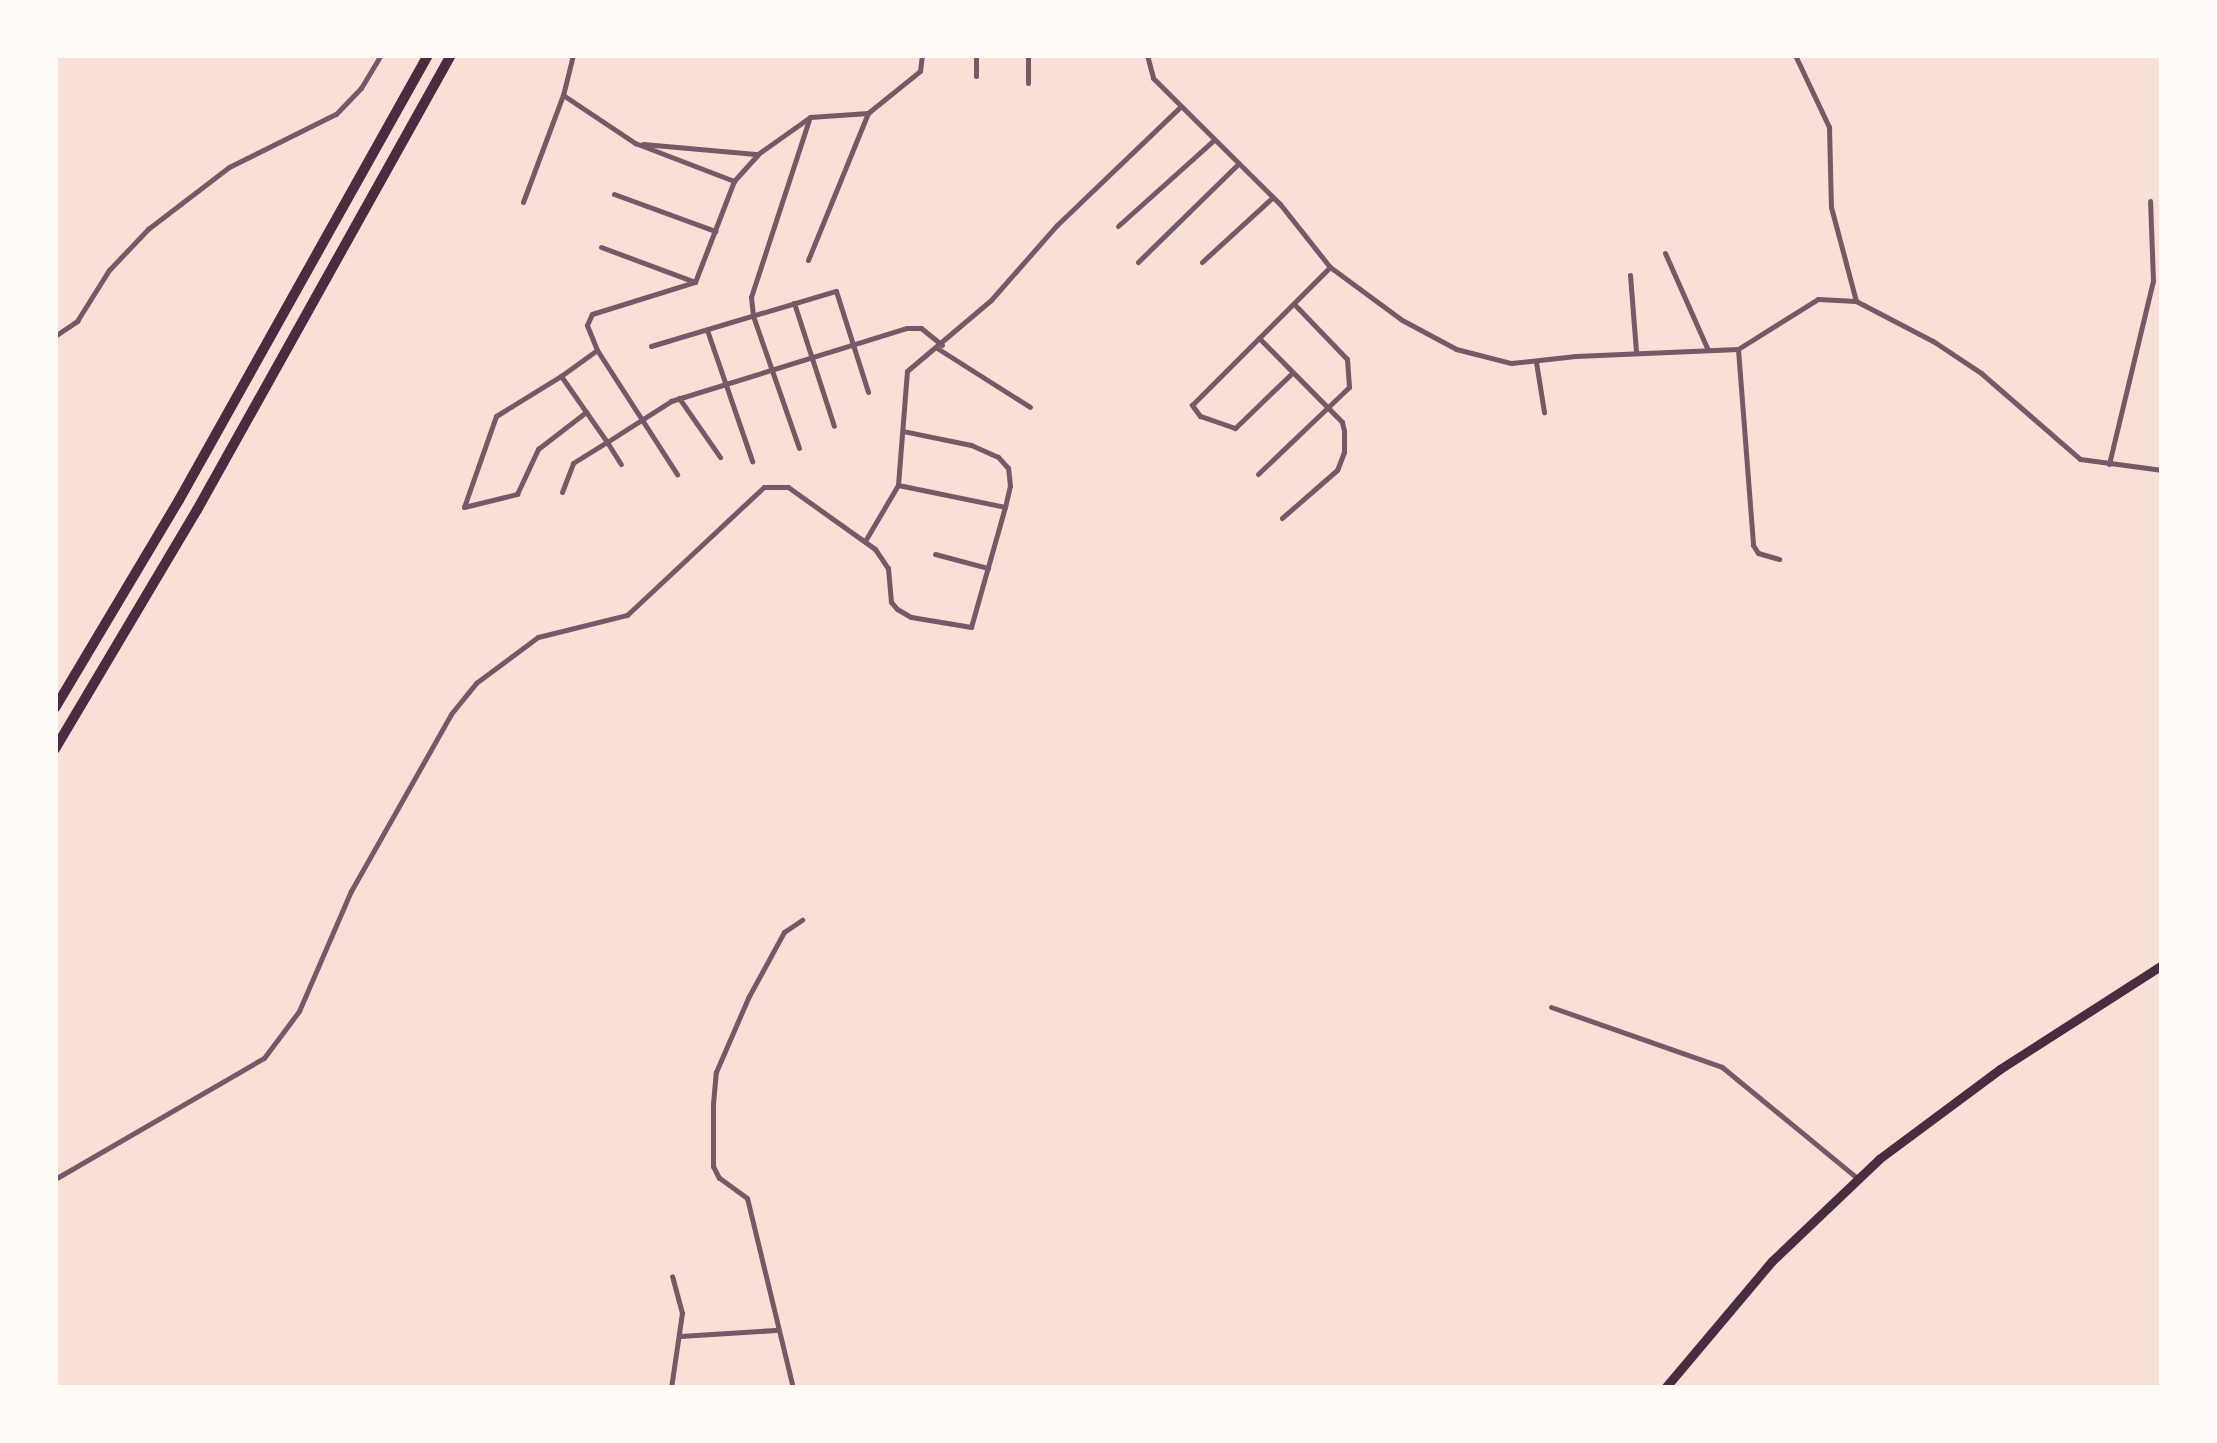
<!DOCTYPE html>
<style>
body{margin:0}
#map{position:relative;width:2217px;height:1443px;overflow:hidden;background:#f7e1d7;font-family:Cabin,sans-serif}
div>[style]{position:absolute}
.minor>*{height:5px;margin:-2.5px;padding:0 2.5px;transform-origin:2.5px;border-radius:2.5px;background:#755966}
.trunk>*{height:9px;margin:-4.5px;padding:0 4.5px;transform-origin:4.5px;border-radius:4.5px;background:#4a2c40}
.motorway>*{height:10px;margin:-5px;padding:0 5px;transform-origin:5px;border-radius:5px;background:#4a2c40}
span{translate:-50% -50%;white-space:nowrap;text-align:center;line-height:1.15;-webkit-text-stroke:10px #fffaf5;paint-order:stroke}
.frame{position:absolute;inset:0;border:58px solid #fffaf5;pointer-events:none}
</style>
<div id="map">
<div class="minor">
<div style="left:573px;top:55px;width:41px;rotate:104deg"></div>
<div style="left:563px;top:95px;width:87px;rotate:33.7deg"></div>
<div style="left:635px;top:143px;width:106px;rotate:21deg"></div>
<div style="left:976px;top:55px;width:21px;rotate:90deg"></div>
<div style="left:1028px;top:55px;width:28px;rotate:90deg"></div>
<div style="left:1147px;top:55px;width:24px;rotate:75deg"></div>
<div style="left:1153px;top:78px;width:179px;rotate:44.8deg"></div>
<div style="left:1280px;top:204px;width:80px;rotate:51.6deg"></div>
<div style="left:1330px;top:267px;width:89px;rotate:36.4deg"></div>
<div style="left:1402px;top:320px;width:61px;rotate:28.2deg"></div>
<div style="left:1456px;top:349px;width:57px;rotate:14.3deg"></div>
<div style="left:1511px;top:363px;width:65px;rotate:-6.1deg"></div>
<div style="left:1576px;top:356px;width:162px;rotate:-2.5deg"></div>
<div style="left:1738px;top:349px;width:94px;rotate:-32deg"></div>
<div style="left:1818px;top:299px;width:38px;rotate:3deg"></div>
<div style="left:1856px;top:301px;width:87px;rotate:27.5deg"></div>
<div style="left:1933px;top:341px;width:58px;rotate:33.7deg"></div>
<div style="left:1981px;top:373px;width:131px;rotate:41deg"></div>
<div style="left:2080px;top:459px;width:83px;rotate:7.6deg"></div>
<div style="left:1795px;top:55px;width:80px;rotate:64.7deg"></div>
<div style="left:1829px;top:127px;width:80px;rotate:88.6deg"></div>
<div style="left:1831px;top:207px;width:97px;rotate:75.1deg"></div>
<div style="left:643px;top:144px;width:113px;rotate:5.1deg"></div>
<div style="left:614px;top:194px;width:108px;rotate:20.1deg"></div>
<div style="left:523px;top:202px;width:114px;rotate:-69.5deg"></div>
<div style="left:1118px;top:226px;width:129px;rotate:-41.9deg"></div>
<div style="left:601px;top:247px;width:100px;rotate:20.4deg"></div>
<div style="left:1665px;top:253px;width:106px;rotate:66.1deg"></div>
<div style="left:808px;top:260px;width:159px;rotate:-67.8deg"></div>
<div style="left:1138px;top:262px;width:140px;rotate:-44.4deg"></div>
<div style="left:1202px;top:262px;width:96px;rotate:-42.5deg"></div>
<div style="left:1630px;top:275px;width:77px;rotate:85.5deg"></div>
<div style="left:794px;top:303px;width:129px;rotate:72deg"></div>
<div style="left:707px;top:330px;width:139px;rotate:71deg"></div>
<div style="left:55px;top:336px;width:27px;rotate:-34deg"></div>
<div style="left:77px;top:321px;width:60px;rotate:-57.9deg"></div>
<div style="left:109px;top:270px;width:57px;rotate:-46.4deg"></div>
<div style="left:148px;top:229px;width:102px;rotate:-37.4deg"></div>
<div style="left:229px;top:167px;width:119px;rotate:-26.4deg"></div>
<div style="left:336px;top:114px;width:36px;rotate:-46deg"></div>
<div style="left:361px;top:88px;width:39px;rotate:-59deg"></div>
<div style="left:1259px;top:338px;width:118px;rotate:45.3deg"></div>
<div style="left:1342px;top:422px;width:9px;rotate:77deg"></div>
<div style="left:1344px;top:431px;width:21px;rotate:90deg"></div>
<div style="left:1344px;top:452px;width:19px;rotate:111deg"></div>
<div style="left:1337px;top:470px;width:73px;rotate:138.9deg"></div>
<div style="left:651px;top:346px;width:193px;rotate:-16.6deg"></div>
<div style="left:836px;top:291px;width:106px;rotate:72.4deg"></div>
<div style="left:937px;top:348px;width:110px;rotate:32.4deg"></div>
<div style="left:1738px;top:349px;width:197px;rotate:85.6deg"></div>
<div style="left:1753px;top:545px;width:9px;rotate:58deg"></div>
<div style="left:1758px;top:553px;width:22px;rotate:16deg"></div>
<div style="left:597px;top:350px;width:27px;rotate:-112deg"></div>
<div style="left:587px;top:325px;width:12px;rotate:-66deg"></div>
<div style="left:592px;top:314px;width:108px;rotate:-17.3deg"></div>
<div style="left:695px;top:282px;width:108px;rotate:-68.9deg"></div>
<div style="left:734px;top:181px;width:36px;rotate:-48deg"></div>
<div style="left:758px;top:154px;width:64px;rotate:-35.4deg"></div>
<div style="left:810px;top:117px;width:58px;rotate:-3.9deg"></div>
<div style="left:868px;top:113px;width:67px;rotate:-38.9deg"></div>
<div style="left:920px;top:71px;width:16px;rotate:-83deg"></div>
<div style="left:1536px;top:362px;width:51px;rotate:80.9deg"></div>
<div style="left:1291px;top:374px;width:78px;rotate:136deg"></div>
<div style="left:1235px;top:428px;width:37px;rotate:-161deg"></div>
<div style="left:1200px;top:416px;width:14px;rotate:-126deg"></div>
<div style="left:1192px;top:405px;width:195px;rotate:-45deg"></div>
<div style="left:561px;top:376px;width:44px;rotate:-35.8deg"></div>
<div style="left:597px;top:350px;width:148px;rotate:57.2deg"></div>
<div style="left:679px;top:398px;width:72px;rotate:55.2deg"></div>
<div style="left:799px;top:448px;width:140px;rotate:-109.2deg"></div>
<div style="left:753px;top:316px;width:19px;rotate:-96deg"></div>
<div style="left:751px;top:297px;width:186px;rotate:-71.9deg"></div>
<div style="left:2109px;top:464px;width:188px;rotate:-76.5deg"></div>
<div style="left:2153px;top:281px;width:80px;rotate:-92.1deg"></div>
<div style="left:1258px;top:474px;width:126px;rotate:-43.7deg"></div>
<div style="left:1349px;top:387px;width:28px;rotate:-94deg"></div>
<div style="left:1347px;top:359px;width:76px;rotate:-133.9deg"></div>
<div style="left:898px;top:485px;width:109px;rotate:11.6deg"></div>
<div style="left:562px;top:492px;width:31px;rotate:-69deg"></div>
<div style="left:573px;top:463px;width:40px;rotate:-32deg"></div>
<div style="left:607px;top:442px;width:26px;rotate:58deg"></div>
<div style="left:464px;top:507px;width:96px;rotate:-70.6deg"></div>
<div style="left:496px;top:416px;width:76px;rotate:-31.6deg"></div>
<div style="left:561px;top:376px;width:80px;rotate:55.1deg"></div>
<div style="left:607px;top:442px;width:76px;rotate:-32.6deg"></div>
<div style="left:671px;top:401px;width:247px;rotate:-17.2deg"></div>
<div style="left:907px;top:328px;width:14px"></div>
<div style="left:921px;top:328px;width:27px;rotate:39deg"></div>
<div style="left:464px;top:507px;width:55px;rotate:-13.8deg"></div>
<div style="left:517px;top:494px;width:50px;rotate:-65deg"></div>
<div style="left:538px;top:449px;width:61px;rotate:-37.6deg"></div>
<div style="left:865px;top:541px;width:65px;rotate:-59.5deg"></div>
<div style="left:898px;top:485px;width:114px;rotate:-85.5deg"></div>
<div style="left:907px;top:371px;width:110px;rotate:-40.2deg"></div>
<div style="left:991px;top:300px;width:100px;rotate:-48.7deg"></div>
<div style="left:1057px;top:225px;width:170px;rotate:-43.8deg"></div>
<div style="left:935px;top:554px;width:55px;rotate:14.8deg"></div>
<div style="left:1551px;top:1007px;width:181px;rotate:19.3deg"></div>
<div style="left:1722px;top:1067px;width:175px;rotate:39.4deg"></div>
<div style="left:55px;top:1179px;width:241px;rotate:-30.1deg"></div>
<div style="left:264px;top:1058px;width:59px;rotate:-53.3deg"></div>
<div style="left:299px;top:1011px;width:131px;rotate:-66.6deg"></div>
<div style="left:351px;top:891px;width:203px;rotate:-60.5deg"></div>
<div style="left:451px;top:714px;width:40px;rotate:-51deg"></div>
<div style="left:476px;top:683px;width:77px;rotate:-36.6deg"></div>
<div style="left:538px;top:637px;width:92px;rotate:-13.9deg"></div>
<div style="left:627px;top:615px;width:187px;rotate:-43.1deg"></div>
<div style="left:764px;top:487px;width:24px"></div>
<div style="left:788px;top:487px;width:107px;rotate:35.5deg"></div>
<div style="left:875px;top:549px;width:23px;rotate:56deg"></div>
<div style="left:888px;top:568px;width:34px;rotate:85deg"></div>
<div style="left:891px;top:602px;width:9px;rotate:49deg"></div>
<div style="left:897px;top:609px;width:16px;rotate:30deg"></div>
<div style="left:911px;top:617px;width:61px;rotate:9.5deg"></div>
<div style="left:971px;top:627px;width:125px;rotate:-74.2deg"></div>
<div style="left:1005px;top:507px;width:22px;rotate:-77deg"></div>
<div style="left:1010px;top:486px;width:18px;rotate:-96deg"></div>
<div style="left:1008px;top:468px;width:15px;rotate:-132deg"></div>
<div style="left:998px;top:457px;width:30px;rotate:-156deg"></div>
<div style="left:971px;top:445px;width:69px;rotate:-168.4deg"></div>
<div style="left:680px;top:1336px;width:96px;rotate:-3.6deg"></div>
<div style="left:671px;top:1388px;width:76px;rotate:-81.7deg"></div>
<div style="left:682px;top:1313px;width:38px;rotate:-105deg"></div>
<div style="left:793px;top:1388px;width:195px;rotate:-103.6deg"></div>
<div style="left:747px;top:1198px;width:34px;rotate:-144deg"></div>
<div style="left:719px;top:1178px;width:13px;rotate:-117deg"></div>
<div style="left:713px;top:1166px;width:62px;rotate:-90deg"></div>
<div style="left:713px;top:1104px;width:32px;rotate:-85deg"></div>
<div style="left:716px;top:1072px;width:81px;rotate:-66.6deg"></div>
<div style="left:748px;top:998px;width:75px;rotate:-61.4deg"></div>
<div style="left:784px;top:932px;width:22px;rotate:-34deg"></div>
</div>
<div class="trunk">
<div style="left:1665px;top:1388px;width:166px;rotate:-49.9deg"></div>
<div style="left:1772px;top:1261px;width:148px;rotate:-43.6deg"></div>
<div style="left:1879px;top:1159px;width:151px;rotate:-36.6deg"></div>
<div style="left:2000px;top:1069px;width:193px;rotate:-32.7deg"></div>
</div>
<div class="motorway">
<div style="left:55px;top:708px;width:242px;rotate:-59.2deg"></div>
<div style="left:179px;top:500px;width:510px;rotate:-60.77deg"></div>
<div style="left:55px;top:749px;width:278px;rotate:-59.3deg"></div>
<div style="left:197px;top:510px;width:521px;rotate:-60.83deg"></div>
</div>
<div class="frame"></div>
</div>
